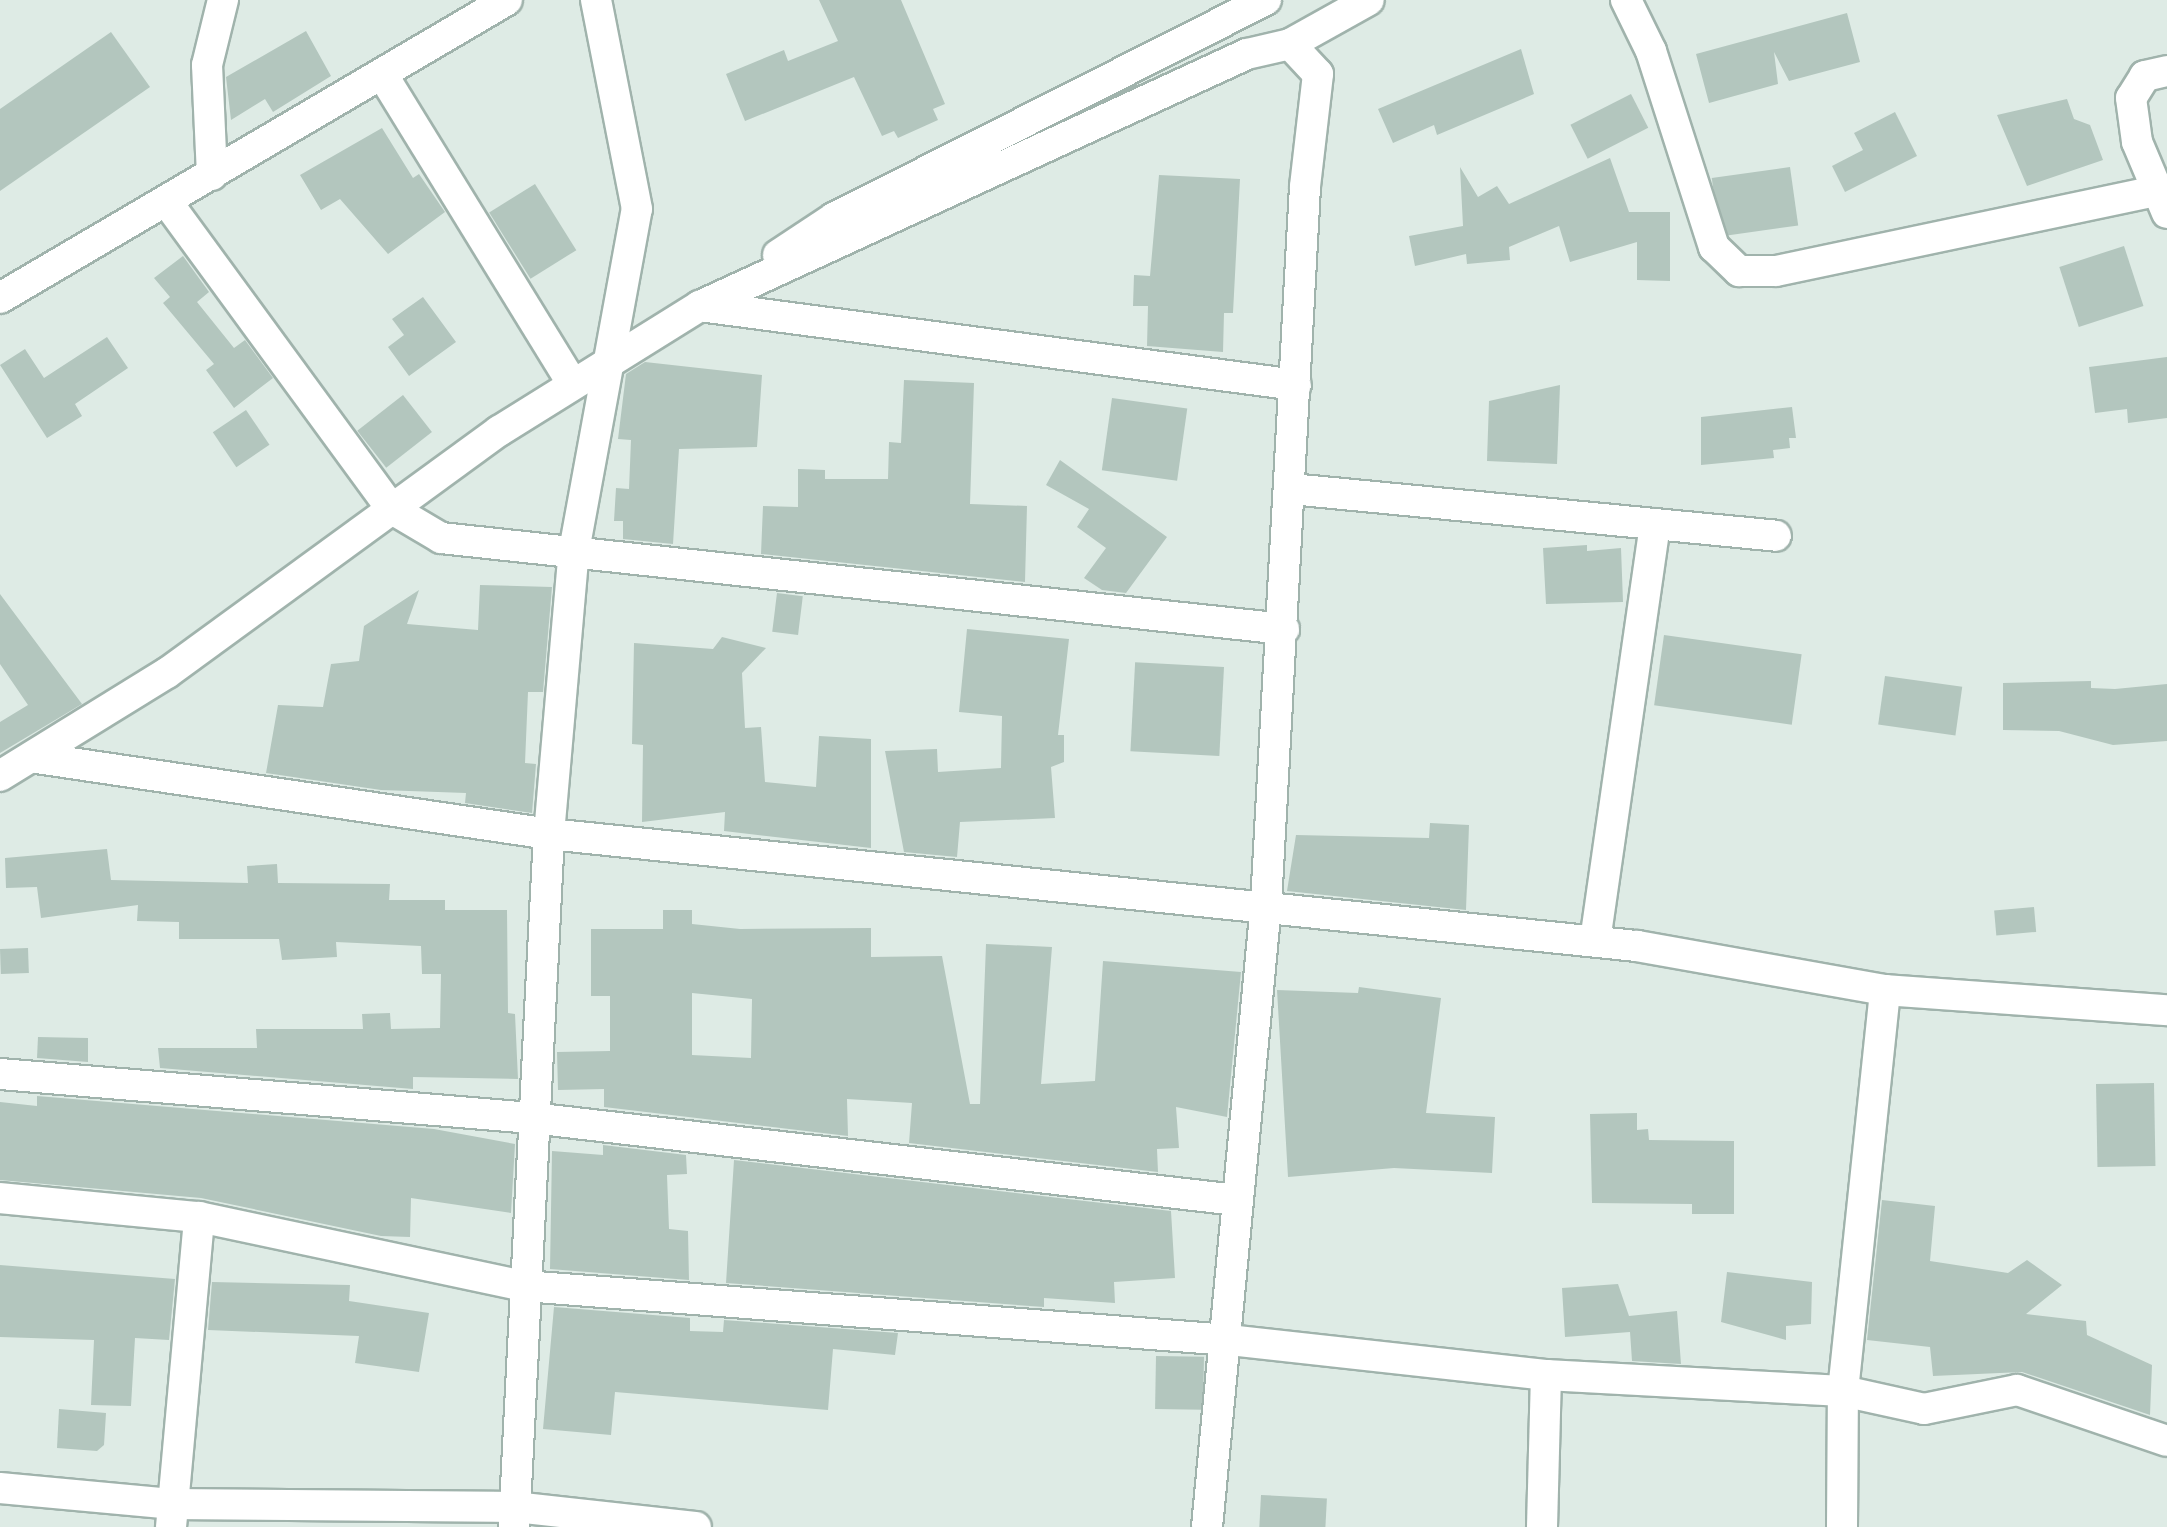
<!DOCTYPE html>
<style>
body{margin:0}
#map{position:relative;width:2167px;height:1527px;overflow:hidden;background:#deebe5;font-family:Arial,sans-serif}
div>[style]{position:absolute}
.building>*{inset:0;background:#b3c6be;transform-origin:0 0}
.roads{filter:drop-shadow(2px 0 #a0b3ac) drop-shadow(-2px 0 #a0b3ac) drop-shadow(0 2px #a0b3ac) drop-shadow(0 -2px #a0b3ac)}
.minor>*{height:30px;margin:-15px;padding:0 15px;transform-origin:15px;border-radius:15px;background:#fff}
span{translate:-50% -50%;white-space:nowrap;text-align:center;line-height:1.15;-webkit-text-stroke:8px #eef8f3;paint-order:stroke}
</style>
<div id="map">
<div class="building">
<div style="clip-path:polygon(819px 0,901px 0,945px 104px,933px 109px,938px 120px,898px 138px,894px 131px,882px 136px,854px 77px,745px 121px,726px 74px,784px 50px,788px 61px,838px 41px)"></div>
<div style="clip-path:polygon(1847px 13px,1860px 62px,1789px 81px,1774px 52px,1778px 84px,1709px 103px,1696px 54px)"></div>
<div style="clip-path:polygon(306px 31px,331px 76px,273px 112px,265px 99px,231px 120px,226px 77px)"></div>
<div style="clip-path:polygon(111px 32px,150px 87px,0 191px,0 109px)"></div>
<div style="clip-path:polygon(1521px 49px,1534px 94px,1437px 135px,1434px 125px,1393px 143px,1378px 109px)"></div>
<div style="left:1631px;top:94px;width:38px;height:68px;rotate:63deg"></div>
<div style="clip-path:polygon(2067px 99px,2074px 119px,2090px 125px,2103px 160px,2027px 186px,1997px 115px)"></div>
<div style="clip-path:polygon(1895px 112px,1917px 156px,1845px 192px,1832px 166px,1863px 150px,1854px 133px)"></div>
<div style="clip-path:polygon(382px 128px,413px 178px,419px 174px,445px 212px,388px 254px,340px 199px,321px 210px,300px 175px)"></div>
<div style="clip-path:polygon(1610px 158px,1629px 212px,1670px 212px,1670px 281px,1637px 280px,1637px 242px,1570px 262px,1559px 226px,1509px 247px,1510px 260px,1467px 264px,1466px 254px,1415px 266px,1409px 236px,1463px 226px,1460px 167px,1478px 197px,1497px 186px,1509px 204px)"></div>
<div style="left:1790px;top:167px;width:59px;height:79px;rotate:82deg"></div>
<div style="clip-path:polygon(1159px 175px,1240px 179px,1233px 313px,1224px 313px,1223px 352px,1147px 346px,1148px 306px,1133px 306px,1134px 275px,1150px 276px)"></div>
<div style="left:535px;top:184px;width:78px;height:54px;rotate:58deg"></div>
<div style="left:2124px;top:246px;width:63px;height:68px;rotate:72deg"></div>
<div style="clip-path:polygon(183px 256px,209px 292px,197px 302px,234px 348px,245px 340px,273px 378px,234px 408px,206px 370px,214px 364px,163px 303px,170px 297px,154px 278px)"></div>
<div style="clip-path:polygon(423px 297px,456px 342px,409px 376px,388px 347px,404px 335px,392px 319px)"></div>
<div style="clip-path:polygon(107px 337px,128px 368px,75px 404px,82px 416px,47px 438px,0 365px,25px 349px,44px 378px)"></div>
<div style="clip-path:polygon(2167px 357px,2167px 418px,2128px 423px,2127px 409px,2095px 413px,2089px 367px)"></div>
<div style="clip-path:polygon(645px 362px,762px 375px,757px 447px,679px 449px,673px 544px,623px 539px,623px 521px,614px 521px,616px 488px,629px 489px,631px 440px,618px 439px,626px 374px)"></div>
<div style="clip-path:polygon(904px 380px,974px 383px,970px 504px,1027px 506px,1025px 582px,761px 554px,763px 506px,798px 507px,798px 469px,825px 470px,825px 479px,888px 479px,889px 442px,901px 443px)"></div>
<div style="clip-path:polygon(1560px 385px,1557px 464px,1487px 461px,1489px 401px)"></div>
<div style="left:403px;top:395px;width:47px;height:58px;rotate:52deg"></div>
<div style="left:1112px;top:398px;width:76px;height:73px;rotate:8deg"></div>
<div style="clip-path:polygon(1792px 407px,1796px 438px,1789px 438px,1790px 448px,1773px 450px,1774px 458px,1701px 465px,1701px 417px)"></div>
<div style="left:246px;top:410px;width:42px;height:40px;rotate:56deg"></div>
<div style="clip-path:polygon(1060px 460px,1167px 537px,1126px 593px,1102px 590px,1084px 578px,1106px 548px,1077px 527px,1089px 509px,1046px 485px)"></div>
<div style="clip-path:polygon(1587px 545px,1587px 551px,1621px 548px,1623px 602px,1546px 604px,1543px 548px)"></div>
<div style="clip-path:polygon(480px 585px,552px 587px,543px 692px,528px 692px,525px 763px,536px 764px,532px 813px,465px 803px,466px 793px,381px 790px,266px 773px,278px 705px,323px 707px,331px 664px,359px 661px,364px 626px,419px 590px,407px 624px,478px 630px)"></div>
<div style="left:777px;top:593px;width:26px;height:39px;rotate:7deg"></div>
<div style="clip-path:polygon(0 594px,82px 704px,0 753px,0 722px,28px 705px,0 664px)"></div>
<div style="clip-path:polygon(967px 629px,1069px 639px,1058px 735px,1064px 735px,1064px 762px,1051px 767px,1055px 818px,960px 822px,957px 857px,904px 852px,885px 751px,937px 749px,938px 772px,1001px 768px,1002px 716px,959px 712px)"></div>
<div style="left:1664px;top:635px;width:139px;height:71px;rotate:8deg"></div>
<div style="clip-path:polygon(722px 637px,766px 648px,742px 673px,745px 728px,761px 727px,765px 782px,816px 787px,819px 736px,871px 739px,871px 848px,724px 831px,725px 812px,642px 822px,643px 745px,632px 744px,634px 643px,713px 649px)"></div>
<div style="left:1224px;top:667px;width:89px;height:89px;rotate:93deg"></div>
<div style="left:1885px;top:676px;width:78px;height:49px;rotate:8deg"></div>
<div style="clip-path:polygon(2091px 681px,2091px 688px,2115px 689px,2167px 684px,2167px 741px,2113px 745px,2059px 731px,2003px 730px,2003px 683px)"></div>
<div style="clip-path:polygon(1430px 823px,1469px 825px,1466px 910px,1287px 891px,1296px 835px,1429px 838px)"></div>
<div style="clip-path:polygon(107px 849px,111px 880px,248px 883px,247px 866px,277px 864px,278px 883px,390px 884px,389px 900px,445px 900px,445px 910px,507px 910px,508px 1013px,515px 1014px,518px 1079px,413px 1077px,413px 1089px,160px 1068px,158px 1048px,257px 1048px,256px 1029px,363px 1029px,362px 1014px,390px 1013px,391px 1029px,440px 1028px,441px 974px,422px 974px,421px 946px,336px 942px,337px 957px,282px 960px,279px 939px,179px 939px,179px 922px,137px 921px,138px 905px,41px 918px,37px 887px,6px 888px,5px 858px)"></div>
<div style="left:2034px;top:907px;width:25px;height:40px;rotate:85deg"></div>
<div style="clip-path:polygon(evenodd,663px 910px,692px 910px,692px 924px,740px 929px,871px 928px,871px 957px,942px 956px,970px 1104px,980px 1104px,986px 944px,1052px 947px,1041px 1084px,1095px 1081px,1103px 961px,1241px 972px,1227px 1117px,1176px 1107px,1179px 1148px,1157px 1149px,1158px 1172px,909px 1143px,912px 1103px,847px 1099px,848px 1136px,604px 1107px,604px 1089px,558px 1090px,557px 1052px,610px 1051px,610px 996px,591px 996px,591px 929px,663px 929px,663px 910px,692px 993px,752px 999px,751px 1058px,692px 1055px,692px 993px)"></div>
<div style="left:28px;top:948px;width:25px;height:28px;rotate:88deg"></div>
<div style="clip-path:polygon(1359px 987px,1441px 998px,1426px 1113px,1495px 1117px,1492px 1173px,1394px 1168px,1288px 1177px,1277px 990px,1358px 993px)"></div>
<div style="clip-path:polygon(38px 1037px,88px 1038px,88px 1062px,37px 1058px)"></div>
<div style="left:2154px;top:1083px;width:83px;height:58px;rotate:89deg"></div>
<div style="clip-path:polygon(37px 1096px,434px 1129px,515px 1144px,511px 1213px,411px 1198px,410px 1237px,381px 1236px,201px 1198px,0 1180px,0 1102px,37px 1106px)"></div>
<div style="clip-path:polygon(1637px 1113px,1637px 1130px,1648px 1129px,1649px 1140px,1734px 1141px,1734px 1214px,1692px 1214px,1692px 1204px,1592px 1203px,1590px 1114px)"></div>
<div style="clip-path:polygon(603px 1145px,686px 1155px,687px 1174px,667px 1175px,669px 1229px,688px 1231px,689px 1280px,550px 1269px,552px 1151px,603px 1155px)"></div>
<div style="clip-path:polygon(734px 1160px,1171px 1211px,1175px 1278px,1114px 1282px,1115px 1303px,1044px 1298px,1044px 1307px,726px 1283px)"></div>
<div style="clip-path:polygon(1882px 1200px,1935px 1206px,1930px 1261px,2008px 1273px,2027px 1260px,2062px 1285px,2026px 1314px,2086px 1321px,2087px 1335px,2152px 1365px,2150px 1415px,2022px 1372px,1933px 1376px,1930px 1347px,1867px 1340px)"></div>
<div style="clip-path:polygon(0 1265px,175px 1279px,169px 1340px,135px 1338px,131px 1406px,91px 1405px,94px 1340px,0 1337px)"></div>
<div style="clip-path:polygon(1727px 1272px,1812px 1282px,1811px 1324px,1786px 1326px,1786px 1340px,1721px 1322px)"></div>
<div style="clip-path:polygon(212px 1282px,350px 1285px,349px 1301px,429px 1313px,419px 1372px,355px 1363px,359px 1336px,208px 1330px)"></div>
<div style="clip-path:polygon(1618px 1284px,1629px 1316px,1677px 1311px,1681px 1364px,1632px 1361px,1630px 1332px,1565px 1337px,1562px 1288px)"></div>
<div style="clip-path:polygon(554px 1307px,690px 1318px,690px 1331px,723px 1332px,724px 1320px,898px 1333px,895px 1355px,833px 1349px,828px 1410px,615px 1392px,611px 1435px,543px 1429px)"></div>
<div style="left:1156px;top:1356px;width:48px;height:53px;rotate:1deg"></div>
<div style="clip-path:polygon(59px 1409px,106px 1413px,104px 1445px,97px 1451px,57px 1448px)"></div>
<div style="left:1261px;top:1495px;width:66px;height:32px;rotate:3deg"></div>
</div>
<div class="roads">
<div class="minor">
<div style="left:1626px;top:0;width:57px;rotate:63.9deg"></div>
<div style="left:1651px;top:51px;width:206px;rotate:72.2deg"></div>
<div style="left:1714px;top:247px;width:35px;rotate:44deg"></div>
<div style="left:1739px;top:271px;width:37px"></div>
<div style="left:1776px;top:271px;width:393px;rotate:-11.9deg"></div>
<div style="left:1290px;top:44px;width:90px;rotate:-29.1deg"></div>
<div style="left:2167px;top:71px;width:23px;rotate:167deg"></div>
<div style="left:2145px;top:76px;width:26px;rotate:122deg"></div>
<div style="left:2131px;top:98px;width:44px;rotate:82.2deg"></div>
<div style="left:2137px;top:142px;width:77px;rotate:67.1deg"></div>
<div style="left:382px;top:74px;width:364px;rotate:58.4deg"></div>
<div style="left:212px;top:175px;width:110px;rotate:-92.6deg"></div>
<div style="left:207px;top:65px;width:67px;rotate:-76.2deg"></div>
<div style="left:167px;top:202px;width:381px;rotate:53.8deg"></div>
<div style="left:392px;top:509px;width:57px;rotate:30.6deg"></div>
<div style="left:441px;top:538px;width:848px;rotate:6.16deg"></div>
<div style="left:778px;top:255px;width:67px;rotate:-33.5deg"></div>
<div style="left:834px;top:218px;width:484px;rotate:-26.8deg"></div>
<div style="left:0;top:298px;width:588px;rotate:-30.45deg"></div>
<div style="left:700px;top:306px;width:601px;rotate:7.55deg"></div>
<div style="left:1291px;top:489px;width:487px;rotate:5.5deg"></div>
<div style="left:37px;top:758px;width:518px;rotate:8.44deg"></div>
<div style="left:549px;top:834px;width:1094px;rotate:5.88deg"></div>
<div style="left:1637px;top:946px;width:252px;rotate:10.1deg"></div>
<div style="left:1885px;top:990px;width:283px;rotate:4.1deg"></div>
<div style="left:0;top:776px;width:196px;rotate:-31.7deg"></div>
<div style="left:167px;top:673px;width:411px;rotate:-36.1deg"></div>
<div style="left:499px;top:431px;width:237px;rotate:-31.9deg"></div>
<div style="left:700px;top:306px;width:602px;rotate:-24.74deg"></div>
<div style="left:1247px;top:54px;width:44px;rotate:-13.1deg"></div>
<div style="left:1290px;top:44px;width:41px;rotate:47deg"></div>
<div style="left:1318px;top:74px;width:114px;rotate:96.6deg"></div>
<div style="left:1305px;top:187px;width:719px;rotate:93.11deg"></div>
<div style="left:1266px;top:905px;width:625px;rotate:95.42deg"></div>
<div style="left:1595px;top:941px;width:421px;rotate:-81.8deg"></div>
<div style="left:0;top:1074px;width:534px;rotate:4.73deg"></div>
<div style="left:532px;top:1118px;width:709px;rotate:6.64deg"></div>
<div style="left:0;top:1198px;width:200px;rotate:5.5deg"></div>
<div style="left:199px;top:1217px;width:332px;rotate:12deg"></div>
<div style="left:524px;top:1286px;width:707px;rotate:4.38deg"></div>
<div style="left:1229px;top:1340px;width:319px;rotate:6.3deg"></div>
<div style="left:1546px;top:1375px;width:297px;rotate:3.1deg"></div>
<div style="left:1843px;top:1391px;width:83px;rotate:12.5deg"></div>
<div style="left:1924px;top:1409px;width:95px;rotate:-11.5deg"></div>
<div style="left:2017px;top:1390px;width:158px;rotate:18.8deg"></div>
<div style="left:0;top:1488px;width:172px;rotate:5.3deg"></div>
<div style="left:171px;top:1504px;width:344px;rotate:0.5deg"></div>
<div style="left:515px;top:1507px;width:182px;rotate:6.3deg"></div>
<div style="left:171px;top:1527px;width:311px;rotate:-84.8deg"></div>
<div style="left:514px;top:1527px;width:694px;rotate:-87.11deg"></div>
<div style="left:549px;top:834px;width:284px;rotate:-85deg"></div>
<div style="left:574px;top:551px;width:348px;rotate:-79.6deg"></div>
<div style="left:637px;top:209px;width:213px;rotate:-101.1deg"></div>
<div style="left:1542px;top:1527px;width:152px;rotate:-88.5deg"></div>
<div style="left:1842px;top:1527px;width:136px;rotate:-89.6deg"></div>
<div style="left:1843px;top:1391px;width:403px;rotate:-84deg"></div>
</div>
</div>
</div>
